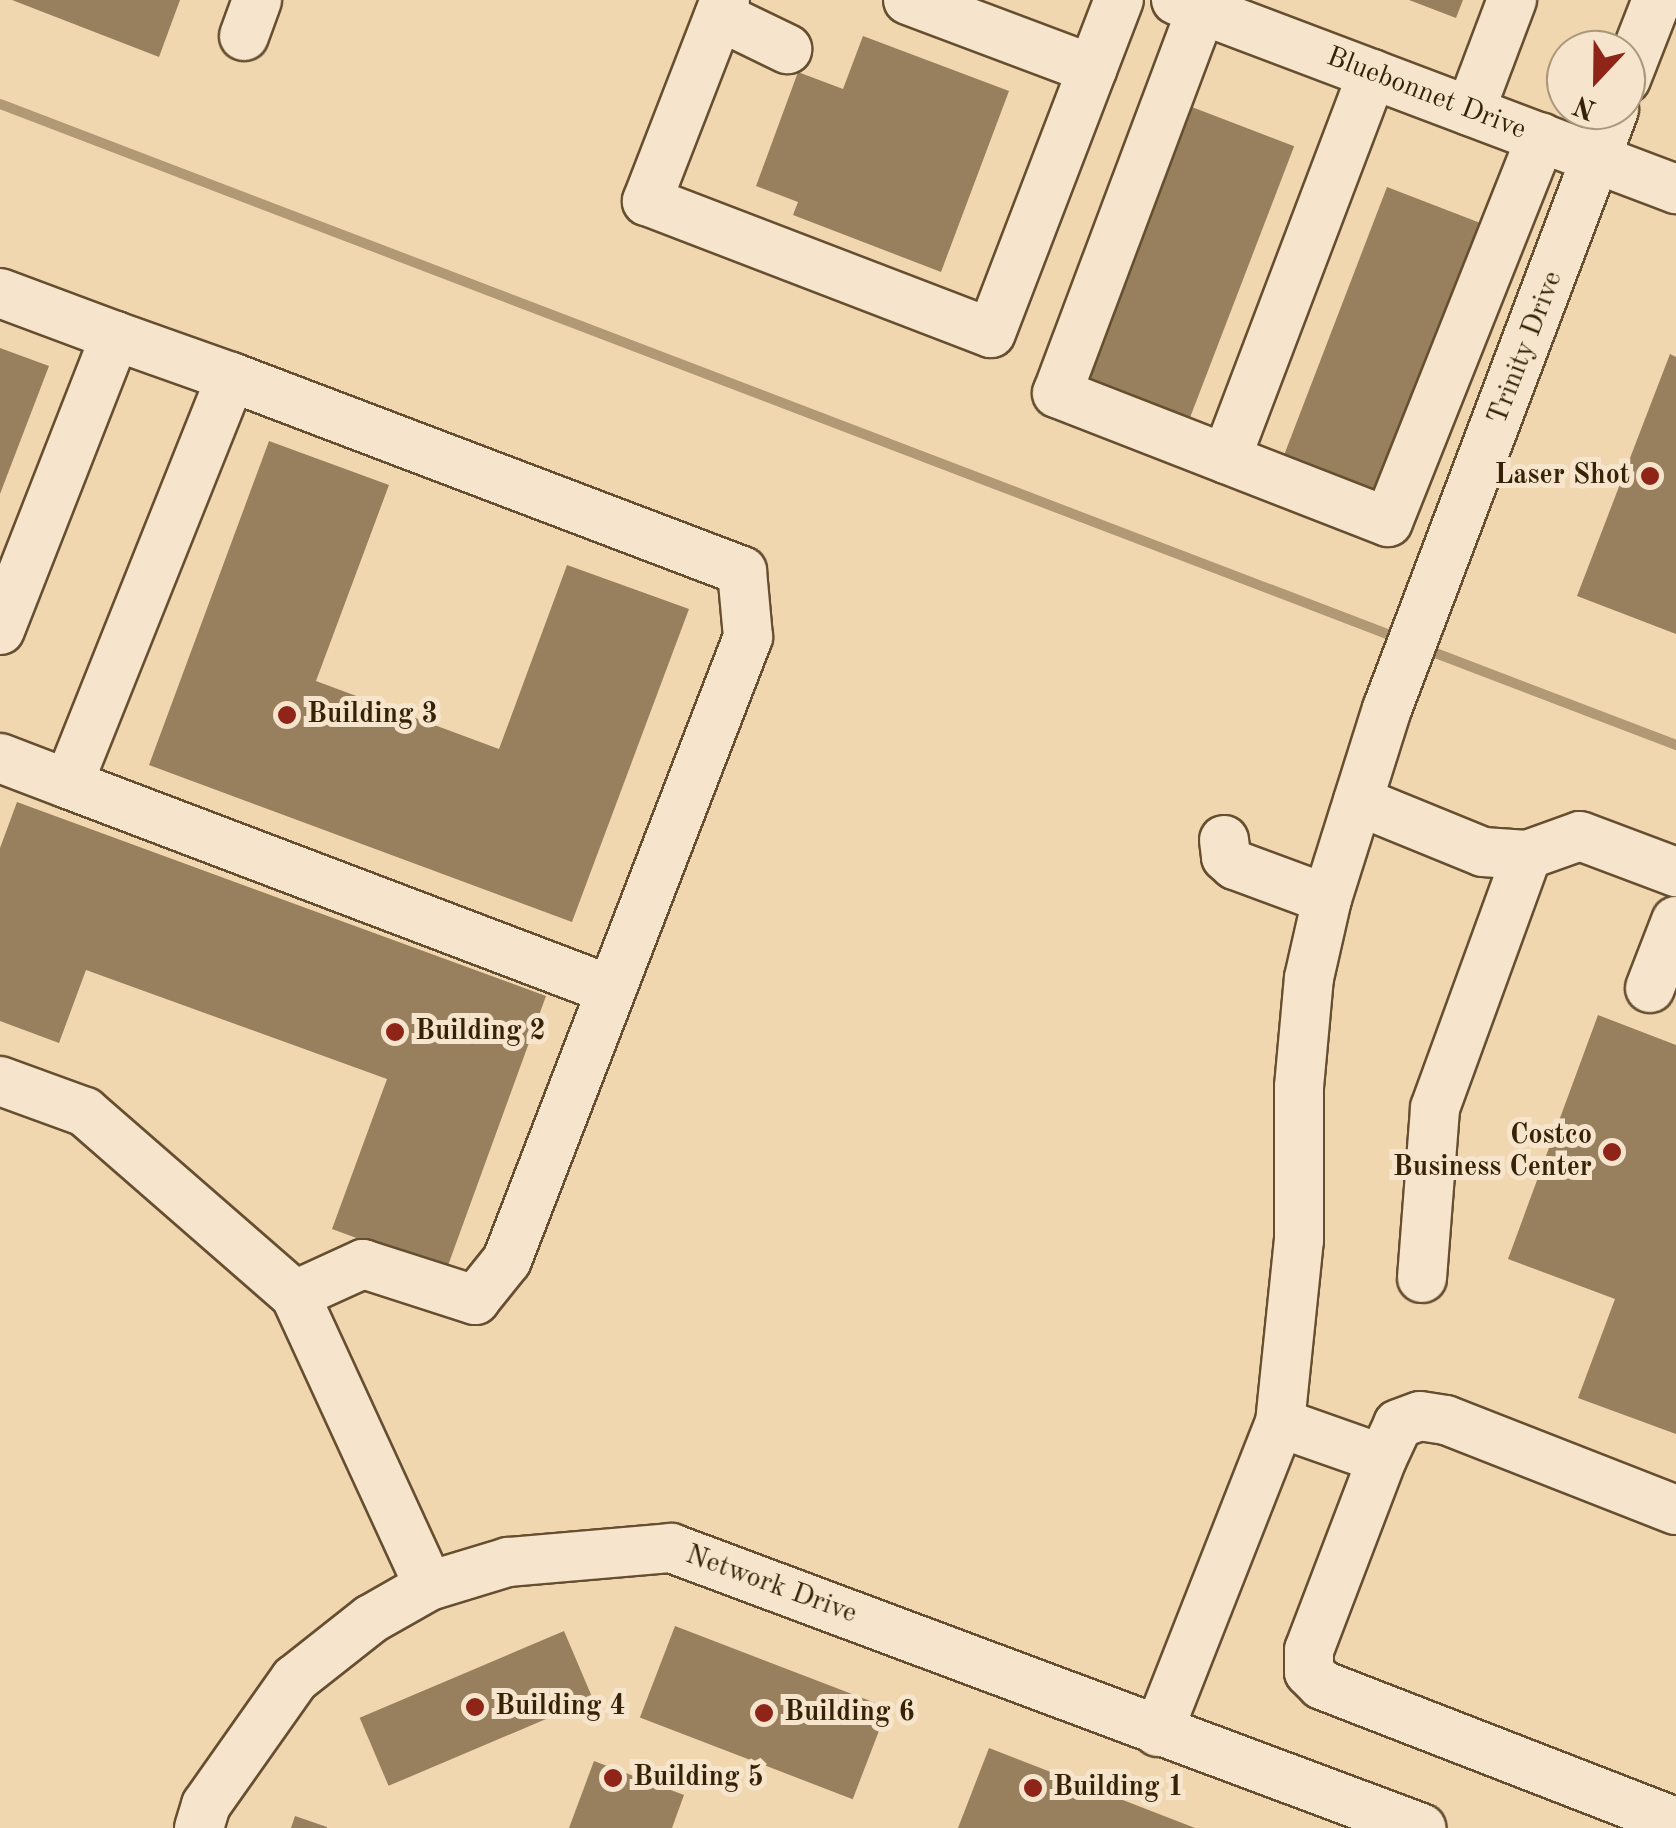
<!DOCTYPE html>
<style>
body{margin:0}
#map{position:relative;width:1676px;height:1828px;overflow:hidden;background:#f1d7b0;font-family:"Old Standard TT",serif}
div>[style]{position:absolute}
.stream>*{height:10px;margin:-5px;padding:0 5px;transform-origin:5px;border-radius:5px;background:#b29976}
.building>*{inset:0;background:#98805e;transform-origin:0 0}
.roads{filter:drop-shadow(2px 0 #664f30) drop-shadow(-2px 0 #664f30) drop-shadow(0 2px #664f30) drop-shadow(0 -2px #664f30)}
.minor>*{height:48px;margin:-24px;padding:0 24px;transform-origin:24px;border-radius:24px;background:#f6e5cc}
.dots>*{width:28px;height:28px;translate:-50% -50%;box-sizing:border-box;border:5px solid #f6e5cc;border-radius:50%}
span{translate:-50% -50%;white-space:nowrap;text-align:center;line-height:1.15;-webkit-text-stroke:10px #f6e5cc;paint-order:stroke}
.street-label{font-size:28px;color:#372205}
.poi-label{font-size:28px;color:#372205;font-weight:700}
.right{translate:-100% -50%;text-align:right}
.left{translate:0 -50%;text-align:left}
.north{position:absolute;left:1546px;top:30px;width:100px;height:100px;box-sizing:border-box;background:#f6e5cc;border:2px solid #aa977c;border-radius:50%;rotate:202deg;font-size:28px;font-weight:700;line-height:40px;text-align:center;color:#372205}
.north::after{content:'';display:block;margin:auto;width:35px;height:45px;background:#8f2418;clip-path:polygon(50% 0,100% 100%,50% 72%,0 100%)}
</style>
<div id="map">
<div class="stream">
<div style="left:0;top:104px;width:1499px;rotate:20.91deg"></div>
<div style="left:1425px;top:649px;width:269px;rotate:20.9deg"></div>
</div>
<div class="building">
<div style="clip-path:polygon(12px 0,180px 0,159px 57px)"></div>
<div style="clip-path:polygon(1409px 0,1463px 0,1456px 18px)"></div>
<div style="clip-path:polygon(863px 36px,1009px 91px,941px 272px,793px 215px,798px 202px,756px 186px,798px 72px,843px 89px)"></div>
<div style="left:1184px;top:104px;width:118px;height:298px;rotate:21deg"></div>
<div style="left:1387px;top:187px;width:105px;height:288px;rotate:21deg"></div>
<div style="clip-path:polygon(0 348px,49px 366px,0 494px)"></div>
<div style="clip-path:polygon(1670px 354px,1676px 357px,1676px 634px,1577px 596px)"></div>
<div style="clip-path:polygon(269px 441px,389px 485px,316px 681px,499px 749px,567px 565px,689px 609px,572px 922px,149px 765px)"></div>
<div style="clip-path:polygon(17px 802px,546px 996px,446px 1271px,332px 1229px,387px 1079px,86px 970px,59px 1043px,0 1021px,0 848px)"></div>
<div style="clip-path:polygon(1598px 1015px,1676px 1045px,1676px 1434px,1578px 1398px,1615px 1299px,1508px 1259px)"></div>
<div style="left:675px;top:1626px;width:228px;height:98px;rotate:21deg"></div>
<div style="left:564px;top:1631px;width:74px;height:222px;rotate:67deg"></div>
<div style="clip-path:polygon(989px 1748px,1195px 1828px,958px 1828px)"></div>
<div style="clip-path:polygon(594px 1761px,684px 1795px,672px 1828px,569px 1828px)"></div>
<div style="clip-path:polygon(295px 1816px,327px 1827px,327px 1828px,291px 1828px)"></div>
</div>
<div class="roads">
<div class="minor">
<div style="left:725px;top:0;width:216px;rotate:111.2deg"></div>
<div style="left:647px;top:201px;width:368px;rotate:21deg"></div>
<div style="left:991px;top:333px;width:357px;rotate:-69deg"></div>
<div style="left:908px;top:0;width:197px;rotate:20.6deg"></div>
<div style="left:1176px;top:0;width:535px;rotate:20.71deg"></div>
<div style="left:1205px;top:0;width:420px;rotate:110.6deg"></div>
<div style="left:1057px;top:393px;width:355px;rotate:21.3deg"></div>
<div style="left:1388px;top:522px;width:414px;rotate:-68.3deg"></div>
<div style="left:719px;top:16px;width:76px;rotate:25.9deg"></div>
<div style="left:244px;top:36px;width:38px;rotate:-70deg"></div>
<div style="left:1626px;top:79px;width:85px;rotate:-68.6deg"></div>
<div style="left:1470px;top:111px;width:119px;rotate:-69.3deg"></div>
<div style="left:0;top:293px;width:123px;rotate:20.5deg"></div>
<div style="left:1226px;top:459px;width:412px;rotate:-69.2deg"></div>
<div style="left:0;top:630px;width:316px;rotate:-68.6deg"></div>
<div style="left:115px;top:336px;width:123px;rotate:19.5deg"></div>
<div style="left:0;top:758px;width:73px;rotate:20.9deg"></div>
<div style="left:1358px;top:801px;width:135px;rotate:22.2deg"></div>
<div style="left:1483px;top:852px;width:44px;rotate:3.9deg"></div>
<div style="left:1527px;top:855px;width:56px;rotate:-19.7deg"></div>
<div style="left:1580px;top:836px;width:103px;rotate:20.6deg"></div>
<div style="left:1224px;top:840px;width:17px;rotate:83deg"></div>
<div style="left:1226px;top:857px;width:12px;rotate:42deg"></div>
<div style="left:1235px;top:865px;width:98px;rotate:20.3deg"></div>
<div style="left:1650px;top:988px;width:72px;rotate:-68.8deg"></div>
<div style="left:0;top:1081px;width:90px;rotate:20deg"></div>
<div style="left:85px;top:1112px;width:279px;rotate:41.1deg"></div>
<div style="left:295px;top:1295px;width:320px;rotate:65.3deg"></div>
<div style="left:1422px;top:1278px;width:170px;rotate:-85.6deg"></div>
<div style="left:1435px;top:1108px;width:269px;rotate:-70deg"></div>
<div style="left:295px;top:1295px;width:75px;rotate:-24.5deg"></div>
<div style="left:363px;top:1264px;width:118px;rotate:17.8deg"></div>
<div style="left:475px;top:1300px;width:51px;rotate:-51.3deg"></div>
<div style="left:507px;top:1260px;width:668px;rotate:-68.85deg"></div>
<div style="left:748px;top:637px;width:66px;rotate:-95.2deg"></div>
<div style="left:742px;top:571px;width:547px;rotate:-159.21deg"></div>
<div style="left:231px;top:377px;width:438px;rotate:111.8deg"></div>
<div style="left:68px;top:784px;width:581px;rotate:20.78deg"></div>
<div style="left:1280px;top:1423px;width:108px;rotate:19.4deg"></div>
<div style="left:1382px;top:1459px;width:38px;rotate:-65deg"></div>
<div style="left:1398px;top:1424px;width:23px;rotate:-20deg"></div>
<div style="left:1420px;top:1416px;width:26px;rotate:9deg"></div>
<div style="left:1446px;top:1420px;width:247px;rotate:21.4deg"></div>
<div style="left:1382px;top:1459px;width:204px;rotate:110.9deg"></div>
<div style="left:1309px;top:1650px;width:22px;rotate:90deg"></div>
<div style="left:1309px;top:1672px;width:18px;rotate:45deg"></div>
<div style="left:1322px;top:1685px;width:380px;rotate:21.2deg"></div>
<div style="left:1158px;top:1732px;width:332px;rotate:-68.5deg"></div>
<div style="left:1280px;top:1423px;width:184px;rotate:-84.1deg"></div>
<div style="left:1299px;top:1240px;width:153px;rotate:-90deg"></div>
<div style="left:1299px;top:1087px;width:109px;rotate:-84.8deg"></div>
<div style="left:1309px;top:978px;width:81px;rotate:-77.2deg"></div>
<div style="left:1327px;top:899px;width:199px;rotate:-72.5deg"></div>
<div style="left:1387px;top:709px;width:641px;rotate:-69.25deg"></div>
<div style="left:199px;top:1828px;width:24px;rotate:-73deg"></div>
<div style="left:206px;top:1805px;width:154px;rotate:-54.8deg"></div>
<div style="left:295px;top:1679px;width:97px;rotate:-38.3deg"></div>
<div style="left:371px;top:1619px;width:67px;rotate:-29.6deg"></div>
<div style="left:429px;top:1586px;width:83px;rotate:-16.9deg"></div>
<div style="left:508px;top:1562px;width:164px;rotate:-4.9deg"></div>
<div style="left:671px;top:1548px;width:801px;rotate:20.47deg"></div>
</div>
</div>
<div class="dots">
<div style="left:1650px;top:476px;background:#8f2418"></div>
<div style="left:287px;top:715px;background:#8f2418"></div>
<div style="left:395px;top:1032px;background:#8f2418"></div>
<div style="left:1612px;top:1152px;background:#8f2418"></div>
<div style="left:475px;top:1707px;background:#8f2418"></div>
<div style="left:764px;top:1713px;background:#8f2418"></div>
<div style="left:613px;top:1778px;background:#8f2418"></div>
<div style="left:1033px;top:1788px;background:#8f2418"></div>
</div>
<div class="street-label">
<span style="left:1426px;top:94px;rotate:21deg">Bluebonnet Drive</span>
<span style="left:1526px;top:348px;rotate:-69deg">Trinity Drive</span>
<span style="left:771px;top:1585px;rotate:20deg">Network Drive</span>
</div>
<div class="poi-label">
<span class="right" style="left:1630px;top:476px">Laser Shot</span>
<span class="left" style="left:307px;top:715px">Building 3</span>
<span class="left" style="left:415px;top:1032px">Building 2</span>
<span class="right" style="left:1592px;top:1152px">Costco<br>Business Center</span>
<span class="left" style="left:495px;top:1707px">Building 4</span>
<span class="left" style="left:784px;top:1713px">Building 6</span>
<span class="left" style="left:633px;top:1778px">Building 5</span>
<span class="left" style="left:1053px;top:1788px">Building 1</span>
</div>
<div class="north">N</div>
</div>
